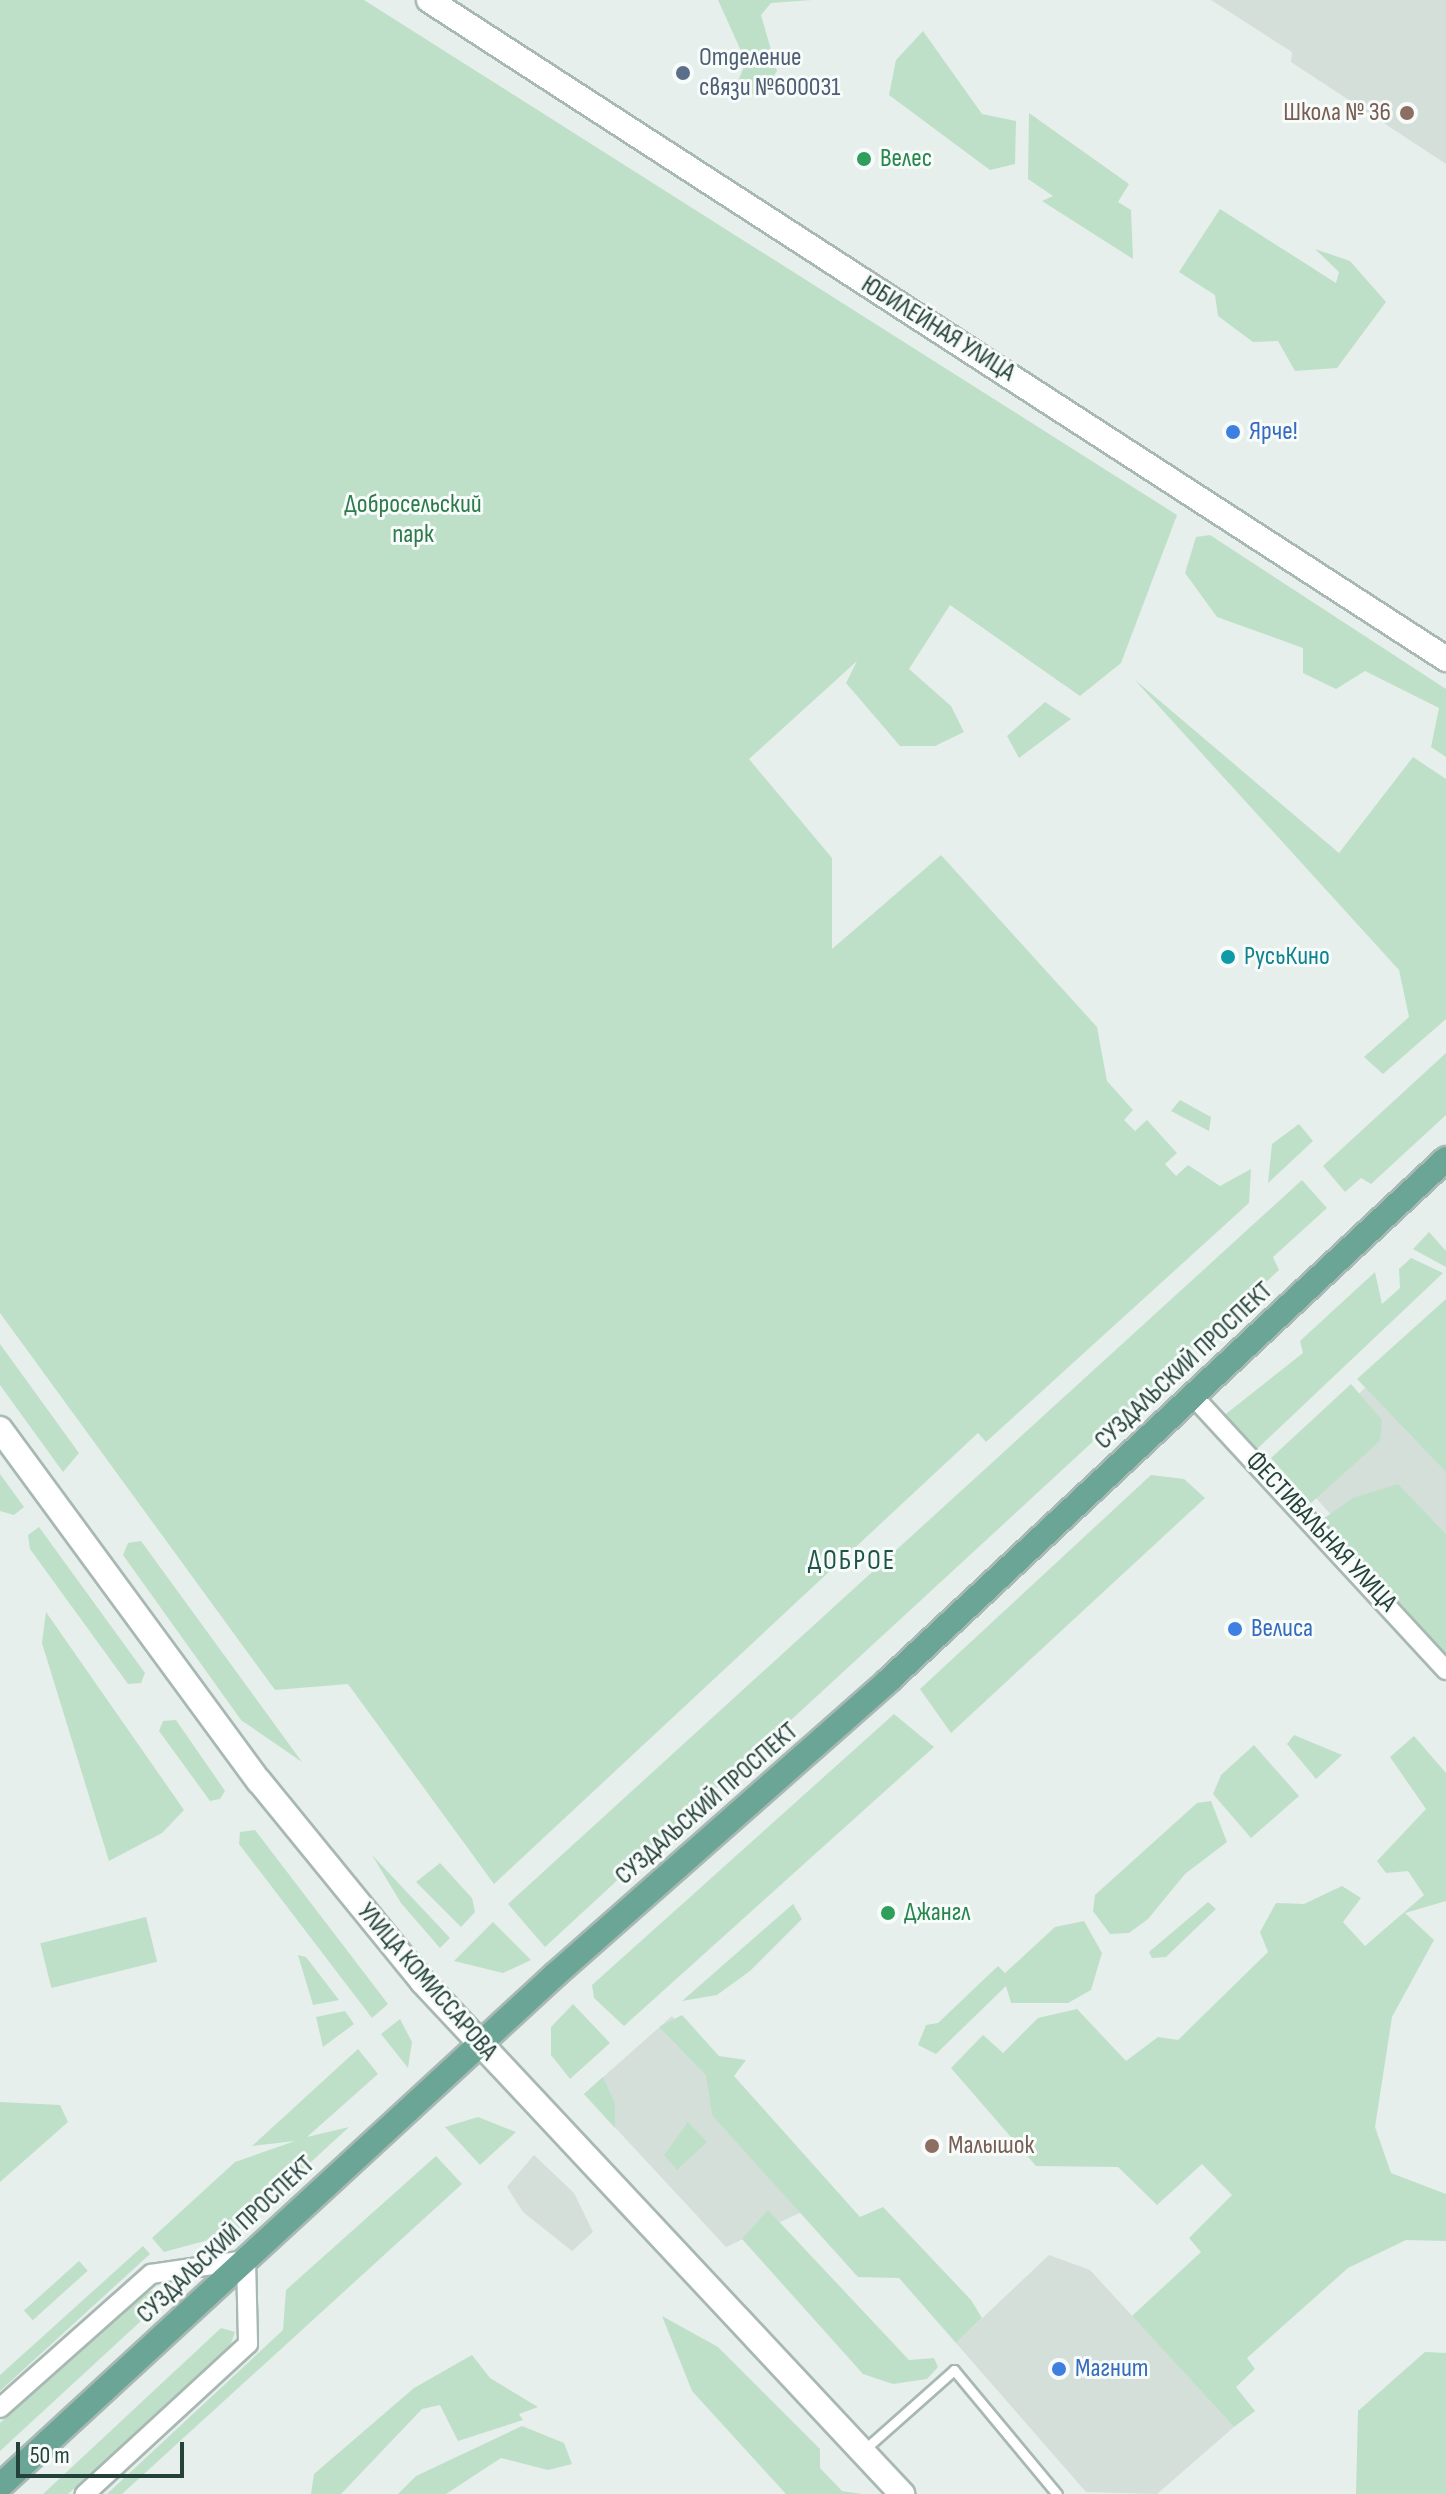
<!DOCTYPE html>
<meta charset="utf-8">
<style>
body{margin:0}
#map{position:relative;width:1446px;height:2494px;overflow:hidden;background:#e6efeb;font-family:"Sofia Sans Condensed",sans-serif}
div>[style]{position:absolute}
.built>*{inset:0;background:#d4dfda}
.green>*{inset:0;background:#bfe0c8;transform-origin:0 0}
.roads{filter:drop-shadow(2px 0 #a8b8b2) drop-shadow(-2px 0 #a8b8b2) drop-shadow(0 2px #a8b8b2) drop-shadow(0 -2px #a8b8b2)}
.lane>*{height:9px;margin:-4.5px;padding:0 4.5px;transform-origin:4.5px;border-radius:4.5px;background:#fff}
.street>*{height:18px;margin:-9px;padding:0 9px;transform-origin:9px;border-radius:9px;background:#fff}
.secondary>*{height:24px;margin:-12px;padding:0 12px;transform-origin:12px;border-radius:12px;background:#fff}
.primary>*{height:24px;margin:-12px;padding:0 12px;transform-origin:12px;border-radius:12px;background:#6aa596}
.dots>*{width:22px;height:22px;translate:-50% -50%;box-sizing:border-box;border:4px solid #f7fbf9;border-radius:50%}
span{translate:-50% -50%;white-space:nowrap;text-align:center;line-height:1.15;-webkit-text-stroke:6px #f7fbf9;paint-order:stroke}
.service-label{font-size:26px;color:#4e5e75}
.left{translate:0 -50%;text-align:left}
.education-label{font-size:26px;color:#785e54}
.right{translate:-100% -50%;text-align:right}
.leisure-label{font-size:26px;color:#27864d}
.street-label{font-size:26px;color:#24423a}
.shop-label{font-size:26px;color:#366cbe}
.park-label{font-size:26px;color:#2d7a4b}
.culture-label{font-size:26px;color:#0d838f}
.neighbourhood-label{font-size:28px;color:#1f5548;letter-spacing:2px}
.scale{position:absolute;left:16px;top:2442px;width:168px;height:36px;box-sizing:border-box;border:4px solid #24423a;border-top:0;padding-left:10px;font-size:24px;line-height:28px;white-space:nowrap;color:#24423a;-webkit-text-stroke:6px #f7fbf9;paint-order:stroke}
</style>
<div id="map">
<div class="built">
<div style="clip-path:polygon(1211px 0,1446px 0,1446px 164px,1291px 62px,1292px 52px)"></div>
<div style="clip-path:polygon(1446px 1316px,1446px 1644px,1283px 1461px)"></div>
<div style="clip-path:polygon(672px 2016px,830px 2199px,726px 2247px,584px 2094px)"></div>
<div style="clip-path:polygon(534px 2155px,574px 2193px,593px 2232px,572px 2251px,523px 2212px,507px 2187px)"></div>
<div style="clip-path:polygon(1049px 2255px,1090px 2270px,1234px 2427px,1157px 2494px,1086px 2492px,956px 2343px)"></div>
</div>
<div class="green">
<div style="clip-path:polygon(0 0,364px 0,1177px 515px,1121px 663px,1080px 696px,950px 605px,909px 669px,951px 706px,964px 732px,935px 746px,900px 746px,846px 683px,857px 661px,749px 759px,832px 858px,832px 949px,941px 855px,1097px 1027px,1107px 1081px,1133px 1110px,1124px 1120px,1135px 1131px,1147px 1120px,1177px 1153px,1165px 1164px,1176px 1176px,1188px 1165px,1220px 1186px,1251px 1169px,1249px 1203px,986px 1442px,978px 1433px,494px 1884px,348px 1684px,275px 1690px,0 1313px)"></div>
<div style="clip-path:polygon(718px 0,812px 0,771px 3px,761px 15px,777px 71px,761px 95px,733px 93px,746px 62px)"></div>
<div style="clip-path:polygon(923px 31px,982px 114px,1016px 121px,1015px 164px,990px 170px,889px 95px,896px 60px)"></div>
<div style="clip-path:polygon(1029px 113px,1129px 184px,1118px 202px,1131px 210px,1133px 259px,1042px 201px,1053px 196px,1028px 179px)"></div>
<div style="clip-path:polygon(1220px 209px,1336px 283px,1339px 272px,1315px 249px,1350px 261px,1386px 302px,1337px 368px,1295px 371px,1278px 341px,1253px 342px,1218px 316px,1215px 295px,1179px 272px)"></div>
<div style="clip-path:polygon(1210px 535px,1446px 689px,1446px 757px,1431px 747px,1439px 708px,1365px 671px,1336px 689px,1303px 673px,1303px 648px,1217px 617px,1185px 573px,1196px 537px)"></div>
<div style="clip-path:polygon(1134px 679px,1339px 853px,1413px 757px,1446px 779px,1446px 1019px,1383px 1074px,1364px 1057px,1409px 1017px,1399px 970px)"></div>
<div style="clip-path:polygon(1045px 702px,1071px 719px,1019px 758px,1007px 736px)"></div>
<div style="clip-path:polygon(1446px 1053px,1446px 1115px,1371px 1184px,1361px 1178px,1345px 1192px,1323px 1166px)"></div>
<div style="clip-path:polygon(1180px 1100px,1211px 1117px,1209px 1131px,1171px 1111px)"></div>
<div style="clip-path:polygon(1299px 1124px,1313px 1141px,1268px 1183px,1272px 1144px)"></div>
<div style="clip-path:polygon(1302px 1180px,1327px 1208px,1273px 1257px,1279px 1270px,545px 1947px,508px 1904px)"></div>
<div style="clip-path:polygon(1429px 1232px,1446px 1251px,1446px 1267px,1413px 1249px)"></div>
<div style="clip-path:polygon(1411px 1258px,1443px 1273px,1257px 1449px,1222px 1417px,1303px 1353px,1300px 1341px,1375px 1272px,1382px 1304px,1400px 1288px,1399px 1269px)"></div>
<div style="clip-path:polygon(1446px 1299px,1446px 1472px,1357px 1379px)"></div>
<div style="clip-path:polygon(0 1344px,79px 1453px,63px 1472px,0 1385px)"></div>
<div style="clip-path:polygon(1351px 1384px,1382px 1420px,1380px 1441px,1311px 1503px,1271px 1458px)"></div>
<div style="clip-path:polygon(0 1474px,24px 1507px,14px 1515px,0 1511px)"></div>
<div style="clip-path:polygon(1151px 1475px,1184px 1479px,1205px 1498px,951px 1733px,920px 1689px)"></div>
<div style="clip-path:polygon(1398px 1484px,1446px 1534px,1446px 1657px,1323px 1519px,1353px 1498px)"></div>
<div style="clip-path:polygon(39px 1527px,145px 1673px,141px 1683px,128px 1684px,30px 1549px,28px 1535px)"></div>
<div style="clip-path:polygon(141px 1541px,302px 1762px,241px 1720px,123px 1555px,128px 1543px)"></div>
<div style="clip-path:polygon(46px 1612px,184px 1810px,162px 1833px,109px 1861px,42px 1643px)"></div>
<div style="clip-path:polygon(894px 1714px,934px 1747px,624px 2026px,594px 1998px,592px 1985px)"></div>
<div style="clip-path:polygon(176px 1720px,225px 1791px,220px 1799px,210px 1801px,159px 1731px,163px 1721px)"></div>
<div style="clip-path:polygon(1294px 1735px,1342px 1755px,1316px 1779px,1287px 1744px)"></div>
<div style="clip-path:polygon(1414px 1736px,1446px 1773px,1446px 1901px,1405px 1913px,1434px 1940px,1392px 2017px,1375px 2127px,1391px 2173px,1446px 2194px,1446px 2241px,1406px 2240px,1348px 2268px,1247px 2358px,1255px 2369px,1236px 2387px,1255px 2411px,1234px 2427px,1132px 2316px,1201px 2252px,1189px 2238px,1232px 2195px,1202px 2164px,1157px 2205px,1118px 2167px,1036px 2166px,951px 2068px,983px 2035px,1003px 2053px,1038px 2018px,1077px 2009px,1126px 2061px,1158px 2037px,1178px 2040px,1268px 1952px,1260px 1932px,1276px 1903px,1304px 1904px,1342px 1886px,1361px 1898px,1343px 1922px,1365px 1946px,1424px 1895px,1408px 1871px,1386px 1873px,1377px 1861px,1426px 1809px,1390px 1757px)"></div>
<div style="clip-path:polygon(1254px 1745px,1299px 1796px,1251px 1838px,1213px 1794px,1221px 1775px)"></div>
<div style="clip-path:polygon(1211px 1801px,1227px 1842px,1185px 1874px,1148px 1919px,1129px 1933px,1110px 1934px,1093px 1911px,1095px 1895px,1197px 1803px)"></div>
<div style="clip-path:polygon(255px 1830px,388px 2004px,372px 2018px,239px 1844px,240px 1832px)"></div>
<div style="clip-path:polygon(372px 1855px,450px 1938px,440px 1948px,401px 1903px)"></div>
<div style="clip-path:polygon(440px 1863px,472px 1898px,475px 1912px,461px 1927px,416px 1882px)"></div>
<div style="clip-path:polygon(1208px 1902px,1216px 1909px,1166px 1957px,1152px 1958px,1149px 1952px)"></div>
<div style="clip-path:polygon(793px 1904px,802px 1919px,750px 1971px,717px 1995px,682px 2001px)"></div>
<div style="left:146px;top:1917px;width:46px;height:109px;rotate:76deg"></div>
<div style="clip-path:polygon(1084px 1921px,1102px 1953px,1091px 1990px,1068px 2003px,1011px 2003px,1006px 1986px,936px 2054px,918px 2045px,926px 2025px,938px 2023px,998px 1966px,1005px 1973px,1055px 1927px)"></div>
<div style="clip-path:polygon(493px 1922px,531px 1960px,503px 1973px,454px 1961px)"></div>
<div style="clip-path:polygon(298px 1955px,306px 1957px,339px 2000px,313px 2005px)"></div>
<div style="clip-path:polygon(573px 2004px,610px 2043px,570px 2079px,551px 2055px,551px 2027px)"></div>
<div style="clip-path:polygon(345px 2011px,354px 2024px,323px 2047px,316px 2017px)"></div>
<div style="clip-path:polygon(682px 2015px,719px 2056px,746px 2060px,734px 2076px,860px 2217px,883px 2207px,971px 2300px,982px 2318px,956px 2343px,899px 2278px,858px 2277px,712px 2115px,706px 2075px,659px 2027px)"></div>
<div style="clip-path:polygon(400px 2019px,412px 2042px,408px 2068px,381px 2034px)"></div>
<div style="clip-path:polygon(358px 2049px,378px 2074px,307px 2137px,349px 2127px,234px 2233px,164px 2252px,152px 2238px,235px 2162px,295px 2141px,252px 2146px)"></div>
<div style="clip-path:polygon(603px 2077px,615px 2104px,615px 2128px,584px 2094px)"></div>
<div style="clip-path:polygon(0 2102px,60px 2105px,68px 2122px,0 2182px)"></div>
<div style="clip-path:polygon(478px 2117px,516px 2132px,480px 2165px,445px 2127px)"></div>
<div style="clip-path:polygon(688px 2122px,707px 2142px,677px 2170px,664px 2155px)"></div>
<div style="clip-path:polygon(436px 2156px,462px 2184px,122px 2494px,107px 2494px,283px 2330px,286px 2290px)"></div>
<div style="clip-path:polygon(768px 2210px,909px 2360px,934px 2358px,938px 2367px,927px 2379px,893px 2384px,863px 2374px,742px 2239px)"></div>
<div style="clip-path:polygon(143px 2246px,150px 2254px,0 2391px,0 2375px)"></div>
<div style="left:79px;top:2261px;width:13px;height:74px;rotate:48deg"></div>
<div style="clip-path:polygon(180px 2285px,0 2451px,0 2423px,142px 2293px)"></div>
<div style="clip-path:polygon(662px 2316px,718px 2347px,820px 2449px,820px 2468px,842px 2491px,862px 2494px,786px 2494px,692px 2391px)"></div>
<div style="clip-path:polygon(221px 2328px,235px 2332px,230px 2346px,68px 2494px,43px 2494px)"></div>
<div style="clip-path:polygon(1425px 2352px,1446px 2353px,1446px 2494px,1356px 2494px,1358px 2411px)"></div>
<div style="clip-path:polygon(472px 2355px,490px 2378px,538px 2407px,519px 2414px,523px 2420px,458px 2441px,440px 2405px,422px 2409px,341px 2494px,311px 2494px,314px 2474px,414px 2388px)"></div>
<div style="clip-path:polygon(522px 2426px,564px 2443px,572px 2464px,548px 2470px,501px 2458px,446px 2494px,398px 2494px,416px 2476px)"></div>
</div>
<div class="roads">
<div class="lane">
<div style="left:865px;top:2449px;width:119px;rotate:-41.6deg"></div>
<div style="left:954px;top:2370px;width:161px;rotate:50.3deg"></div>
</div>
<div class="street">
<div style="left:1193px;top:1396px;width:373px;rotate:47.3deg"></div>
<div style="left:0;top:2408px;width:202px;rotate:-41.6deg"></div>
<div style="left:151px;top:2274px;width:96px;rotate:-8.4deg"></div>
<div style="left:246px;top:2260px;width:84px;rotate:88.6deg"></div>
<div style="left:248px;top:2344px;width:222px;rotate:137.4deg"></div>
</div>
<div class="secondary">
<div style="left:429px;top:0;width:1212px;rotate:32.94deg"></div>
<div style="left:0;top:1429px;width:437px;rotate:53.7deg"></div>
<div style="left:259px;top:1781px;width:258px;rotate:50.8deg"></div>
<div style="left:422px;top:1981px;width:703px;rotate:46.9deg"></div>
</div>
<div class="primary">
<div style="left:0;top:2486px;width:756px;rotate:-42.64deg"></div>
<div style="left:556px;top:1974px;width:443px;rotate:-41.4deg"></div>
<div style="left:888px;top:1681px;width:764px;rotate:-43.09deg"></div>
</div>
</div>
<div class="dots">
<div style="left:683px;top:73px;background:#5c6f8a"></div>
<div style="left:1407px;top:113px;background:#8d6e63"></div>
<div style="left:864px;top:159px;background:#2e9e5b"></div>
<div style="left:1233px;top:432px;background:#3f7fe0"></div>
<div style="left:1228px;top:957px;background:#0f9aa8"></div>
<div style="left:1235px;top:1629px;background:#3f7fe0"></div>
<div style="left:888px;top:1913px;background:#2e9e5b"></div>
<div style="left:932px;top:2146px;background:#8d6e63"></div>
<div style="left:1059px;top:2369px;background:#3f7fe0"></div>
</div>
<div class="service-label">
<span class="left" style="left:699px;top:73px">Отделение<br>связи №600031</span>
</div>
<div class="education-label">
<span class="right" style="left:1391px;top:113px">Школа № 36</span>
<span class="left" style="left:948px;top:2146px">Малышок</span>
</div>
<div class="leisure-label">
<span class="left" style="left:880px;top:159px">Велес</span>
<span class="left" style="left:904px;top:1913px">Джангл</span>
</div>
<div class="street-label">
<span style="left:938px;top:329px;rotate:32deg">ЮБИЛЕЙНАЯ УЛИЦА</span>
<span style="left:1184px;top:1366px;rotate:-43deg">СУЗДАЛЬСКИЙ ПРОСПЕКТ</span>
<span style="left:1321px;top:1532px;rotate:47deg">ФЕСТИВАЛЬНАЯ УЛИЦА</span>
<span style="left:707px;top:1804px;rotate:-41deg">СУЗДАЛЬСКИЙ ПРОСПЕКТ</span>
<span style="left:427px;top:1982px;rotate:49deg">УЛИЦА КОМИССАРОВА</span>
<span style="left:226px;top:2240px;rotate:-43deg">СУЗДАЛЬСКИЙ ПРОСПЕКТ</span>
</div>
<div class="shop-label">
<span class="left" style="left:1249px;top:432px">Ярче!</span>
<span class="left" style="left:1251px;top:1629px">Велиса</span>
<span class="left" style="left:1075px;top:2369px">Магнит</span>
</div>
<div class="park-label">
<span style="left:413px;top:520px">Добросельский<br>парк</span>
</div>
<div class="culture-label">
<span class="left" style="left:1244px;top:957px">РусьКино</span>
</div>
<div class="neighbourhood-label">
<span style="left:852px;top:1561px">ДОБРОЕ</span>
</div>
<div class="scale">50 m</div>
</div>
